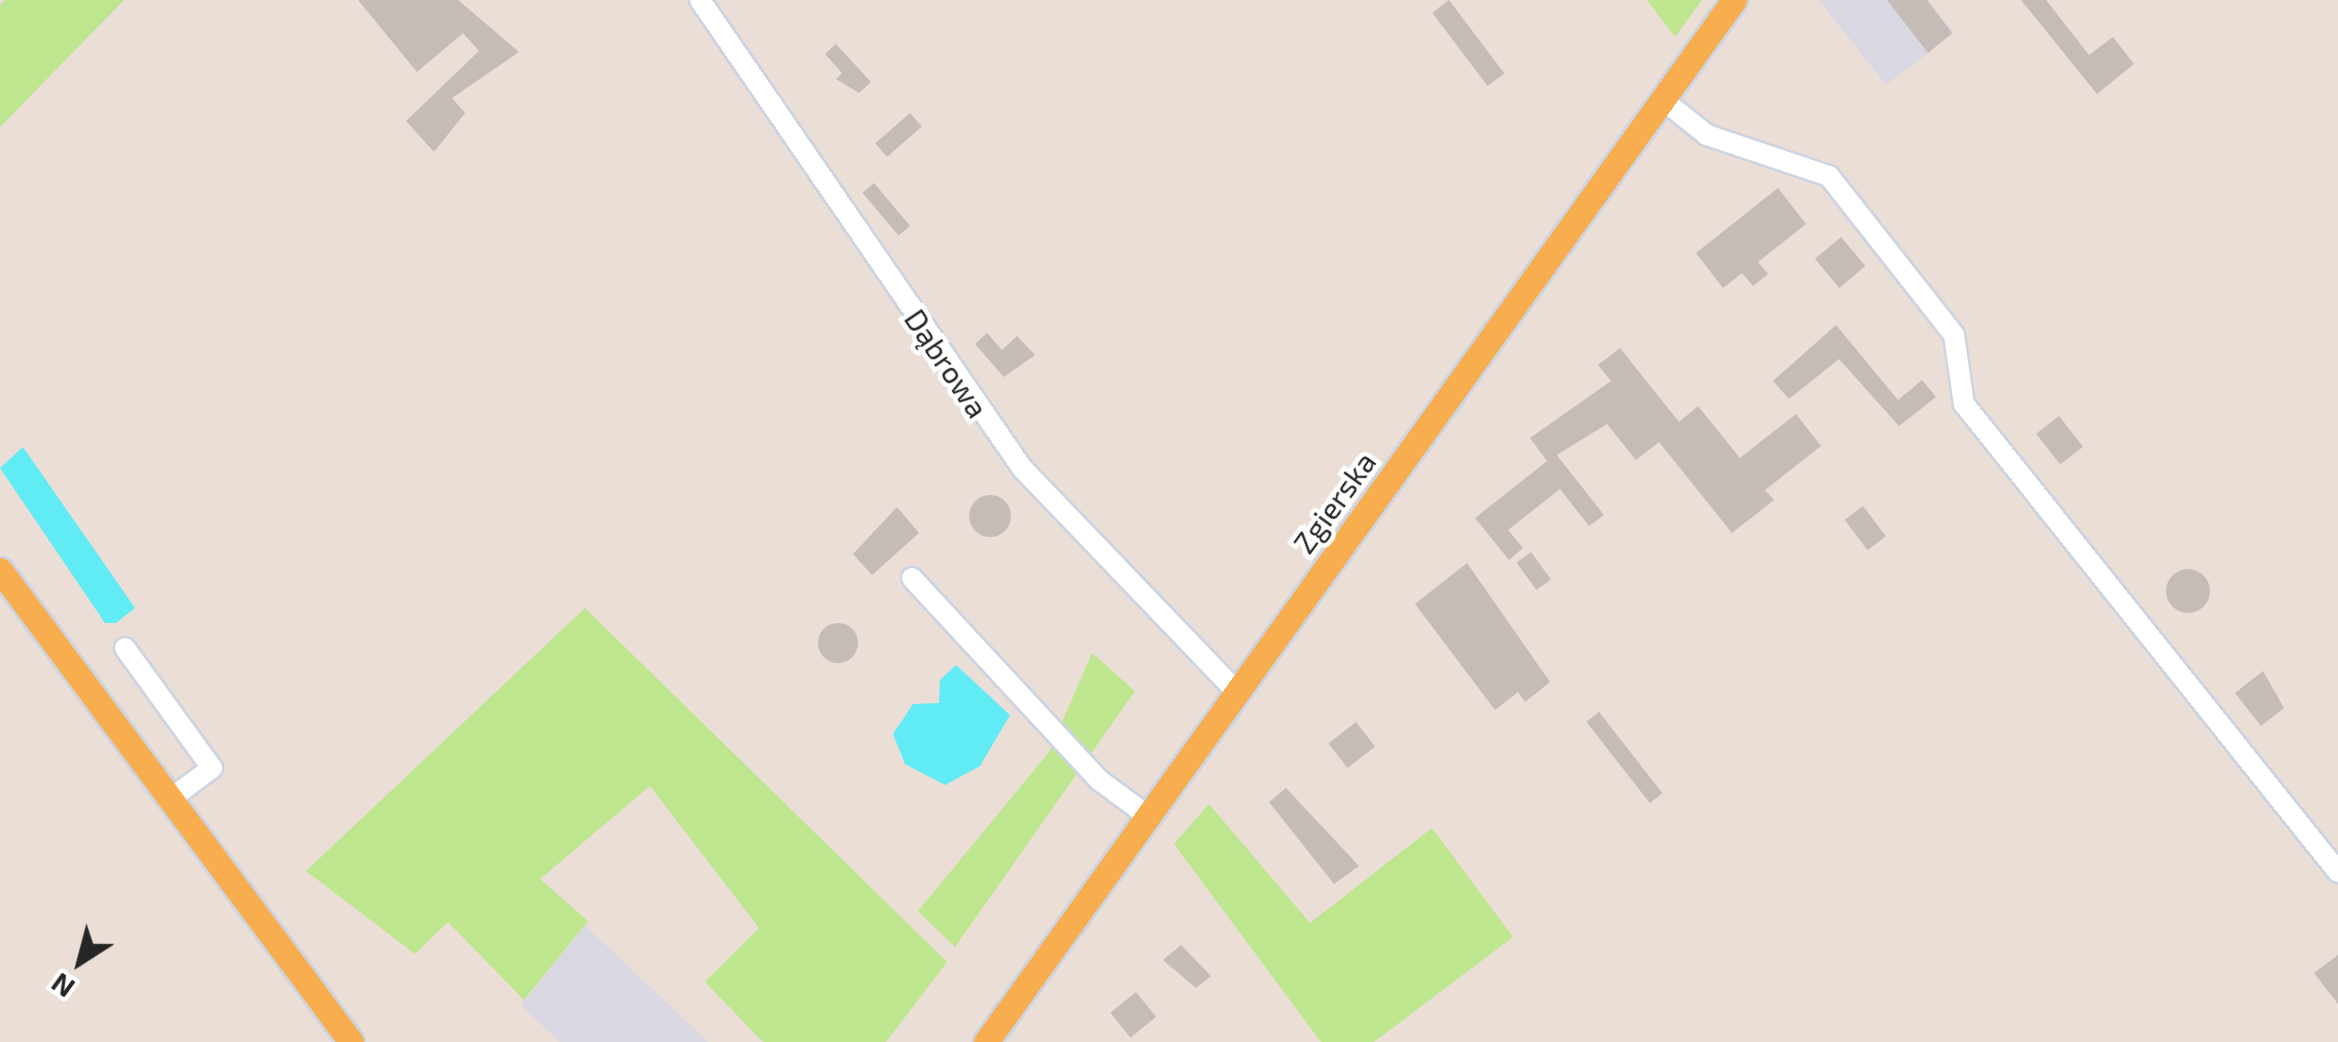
<!DOCTYPE html>
<meta charset="utf-8">
<style>
body{margin:0}
#map{position:relative;width:2338px;height:1042px;overflow:hidden;background:#ebded6;font-family:"Exo 2",sans-serif}
div>[style]{position:absolute}
.industrial>*{inset:0;background:#d9d8e2}
.green>*{inset:0;background:#bee68e}
.water>*{inset:0;background:#61ebf5}
.building>*{inset:0;background:#c5bbb7;transform-origin:0 0}
.round{border-radius:50%}
.roads{filter:drop-shadow(2px 0 #ccd4e1) drop-shadow(-2px 0 #ccd4e1) drop-shadow(0 2px #ccd4e1) drop-shadow(0 -2px #ccd4e1)}
.minor>*{height:20px;margin:-10px;padding:0 10px;transform-origin:10px;border-radius:10px;background:#fff}
.major>*{height:25px;margin:-12.5px;padding:0 12.5px;transform-origin:12.5px;border-radius:12.5px;background:#f8ae4e}
span{translate:-50% -50%;white-space:nowrap;text-align:center;line-height:1.15;-webkit-text-stroke:9px #fff;paint-order:stroke}
.street-label{font-size:30px;color:#262626}
.north{position:absolute;left:30px;top:912px;width:100px;height:100px;-webkit-text-stroke:8px #fff;paint-order:stroke;rotate:216deg;font-size:28px;font-weight:700;line-height:40px;text-align:center;color:#262626}
.north::after{content:'';display:block;margin:auto;width:35px;height:45px;background:#262626;clip-path:polygon(50% 0,100% 100%,50% 72%,0 100%)}
</style>
<div id="map">
<div class="industrial">
<div style="clip-path:polygon(1819px 0,1928px 0,1954px 33px,1886px 85px)"></div>
<div style="clip-path:polygon(585px 925px,708px 1042px,560px 1042px,521px 1005px)"></div>
</div>
<div class="green">
<div style="clip-path:polygon(5px 0,124px 0,0 127px,0 5px)"></div>
<div style="clip-path:polygon(1647px 0,1702px 0,1675px 37px)"></div>
<div style="clip-path:polygon(585px 608px,947px 962px,886px 1042px,763px 1042px,705px 982px,759px 928px,650px 786px,540px 879px,588px 921px,524px 1000px,448px 922px,415px 954px,306px 871px)"></div>
<div style="clip-path:polygon(1092px 653px,1135px 691px,955px 947px,918px 911px,1049px 752px)"></div>
<div style="clip-path:polygon(1209px 804px,1310px 923px,1432px 828px,1513px 937px,1374px 1042px,1321px 1042px,1174px 844px)"></div>
</div>
<div class="water">
<div style="clip-path:polygon(23px 447px,135px 608px,116px 623px,105px 623px,0 468px)"></div>
<div style="clip-path:polygon(956px 665px,1010px 715px,980px 766px,945px 785px,905px 764px,893px 734px,913px 704px,939px 703px,940px 680px)"></div>
</div>
<div class="building">
<div style="clip-path:polygon(358px 0,458px 0,519px 52px,452px 98px,465px 113px,434px 152px,406px 121px,479px 51px,463px 33px,417px 72px)"></div>
<div style="left:1449px;top:0;width:92px;height:21px;rotate:53deg"></div>
<div style="clip-path:polygon(1887px 0,1927px 0,1952px 33px,1928px 53px)"></div>
<div style="clip-path:polygon(2021px 0,2046px 0,2089px 55px,2113px 37px,2134px 64px,2097px 94px)"></div>
<div style="clip-path:polygon(836px 44px,871px 82px,859px 93px,836px 79px,842px 73px,825px 54px)"></div>
<div style="left:910px;top:113px;width:18px;height:46px;rotate:49deg"></div>
<div style="left:874px;top:183px;width:56px;height:15px;rotate:50deg"></div>
<div style="clip-path:polygon(1778px 188px,1806px 224px,1758px 262px,1768px 274px,1753px 286px,1742px 273px,1723px 288px,1696px 253px)"></div>
<div style="left:1841px;top:237px;width:38px;height:34px;rotate:50deg"></div>
<div style="clip-path:polygon(1836px 325px,1898px 400px,1922px 380px,1936px 397px,1899px 426px,1839px 359px,1789px 399px,1773px 381px)"></div>
<div style="clip-path:polygon(987px 333px,1002px 350px,1017px 336px,1035px 355px,1004px 377px,975px 344px)"></div>
<div style="clip-path:polygon(1620px 348px,1679px 422px,1698px 406px,1740px 458px,1796px 414px,1821px 446px,1765px 490px,1774px 500px,1732px 533px,1659px 442px,1636px 460px,1607px 424px,1547px 461px,1530px 438px,1611px 381px,1598px 365px)"></div>
<div style="left:2059px;top:416px;width:39px;height:29px;rotate:52deg"></div>
<div style="clip-path:polygon(1556px 454px,1604px 515px,1589px 526px,1560px 489px,1508px 530px,1523px 548px,1509px 560px,1475px 518px)"></div>
<div class="round" style="left:969px;top:495px;width:42px;height:42px"></div>
<div style="left:1863px;top:506px;width:38px;height:23px;rotate:53deg"></div>
<div style="clip-path:polygon(897px 507px,919px 533px,872px 575px,853px 554px)"></div>
<div style="left:1531px;top:552px;width:34px;height:18px;rotate:54deg"></div>
<div style="clip-path:polygon(1467px 563px,1550px 682px,1525px 702px,1518px 692px,1495px 710px,1415px 604px)"></div>
<div class="round" style="left:2166px;top:569px;width:44px;height:44px"></div>
<div class="round" style="left:818px;top:623px;width:40px;height:40px"></div>
<div style="clip-path:polygon(2263px 671px,2284px 708px,2261px 726px,2235px 693px)"></div>
<div style="left:1599px;top:712px;width:103px;height:16px;rotate:52deg"></div>
<div style="left:1356px;top:722px;width:31px;height:35px;rotate:52deg"></div>
<div style="clip-path:polygon(1286px 788px,1359px 866px,1334px 884px,1269px 802px)"></div>
<div style="clip-path:polygon(1181px 945px,1211px 976px,1196px 988px,1163px 960px)"></div>
<div style="clip-path:polygon(2338px 955px,2338px 1004px,2314px 973px)"></div>
<div style="left:1136px;top:992px;width:32px;height:33px;rotate:51deg"></div>
</div>
<div class="roads">
<div class="minor">
<div style="left:700px;top:0;width:568px;rotate:55.47deg"></div>
<div style="left:1022px;top:468px;width:310px;rotate:46.2deg"></div>
<div style="left:1663px;top:100px;width:56px;rotate:38.5deg"></div>
<div style="left:1707px;top:135px;width:129px;rotate:18.6deg"></div>
<div style="left:1829px;top:176px;width:202px;rotate:51.8deg"></div>
<div style="left:1954px;top:335px;width:70px;rotate:81.8deg"></div>
<div style="left:1964px;top:404px;width:599px;rotate:51.37deg"></div>
<div style="left:912px;top:578px;width:275px;rotate:47.2deg"></div>
<div style="left:1099px;top:780px;width:61px;rotate:36.3deg"></div>
<div style="left:125px;top:648px;width:148px;rotate:54.1deg"></div>
<div style="left:212px;top:768px;width:54px;rotate:143.3deg"></div>
</div>
<div class="major">
<div style="left:0;top:570px;width:588px;rotate:53.36deg"></div>
<div style="left:986px;top:1042px;width:1283px;rotate:-54.33deg"></div>
</div>
</div>
<div class="street-label">
<span style="left:947px;top:363px;rotate:56deg">Dąbrowa</span>
<span style="left:1334px;top:502px;rotate:-54deg">Zgierska</span>
</div>
<div class="north">N</div>
</div>
